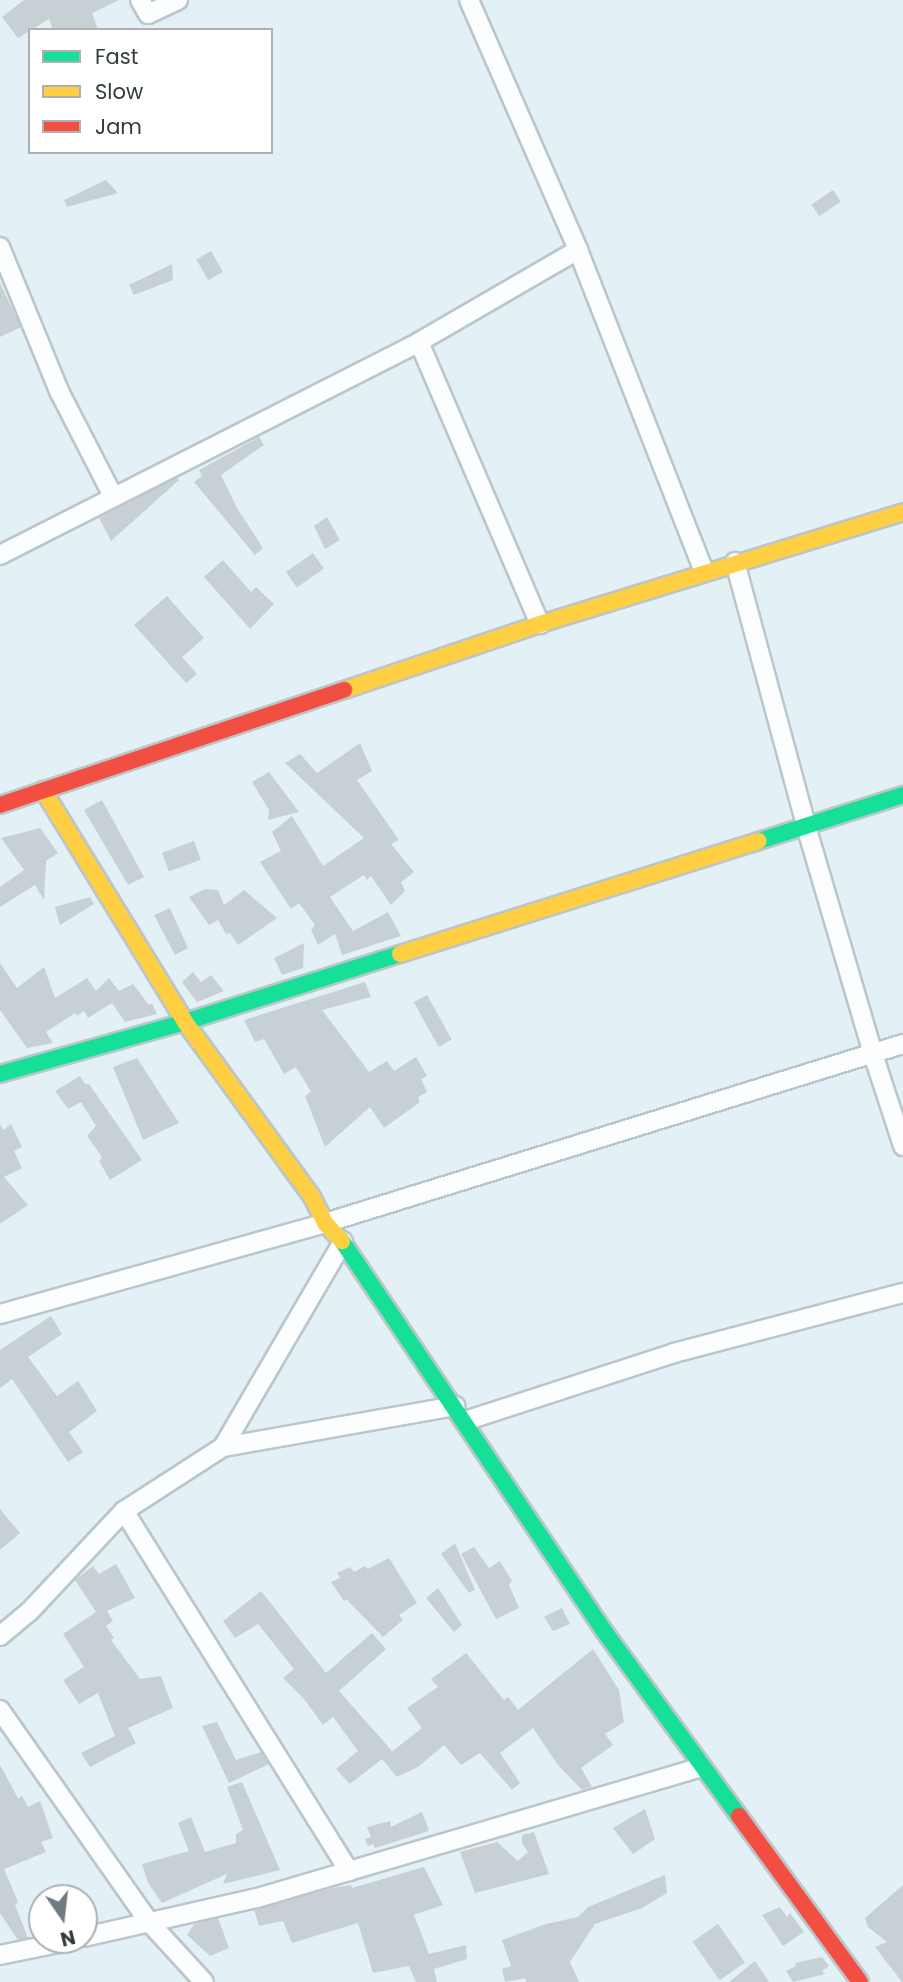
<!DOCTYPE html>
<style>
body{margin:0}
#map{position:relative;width:903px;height:1982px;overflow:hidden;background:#e3f0f5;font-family:Poppins,sans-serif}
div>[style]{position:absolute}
.building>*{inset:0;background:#c7d1d5;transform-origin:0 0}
.roads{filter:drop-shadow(2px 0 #bbc6ca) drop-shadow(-2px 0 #bbc6ca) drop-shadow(0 2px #bbc6ca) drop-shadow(0 -2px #bbc6ca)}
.street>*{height:18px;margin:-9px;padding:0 9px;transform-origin:9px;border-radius:9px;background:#fbfdfe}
.fast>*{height:16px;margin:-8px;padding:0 8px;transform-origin:8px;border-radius:8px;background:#16e098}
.slow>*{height:16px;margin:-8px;padding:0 8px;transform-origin:8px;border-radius:8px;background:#ffcf43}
.jam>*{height:16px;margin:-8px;padding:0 8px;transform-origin:8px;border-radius:8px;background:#f24e42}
span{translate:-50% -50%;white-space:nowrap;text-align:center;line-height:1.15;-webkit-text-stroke:5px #fff;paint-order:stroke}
.legend{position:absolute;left:28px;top:28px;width:245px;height:126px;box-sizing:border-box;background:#fff;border:2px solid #adb1b2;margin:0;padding:9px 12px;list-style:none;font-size:21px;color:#323c3f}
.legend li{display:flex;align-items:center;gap:14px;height:35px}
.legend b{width:35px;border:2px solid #adb1b2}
.north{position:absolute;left:28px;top:1884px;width:70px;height:70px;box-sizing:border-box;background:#fff;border:2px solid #adb1b2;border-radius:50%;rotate:166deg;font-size:19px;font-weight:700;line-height:28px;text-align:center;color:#323c3f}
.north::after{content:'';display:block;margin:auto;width:24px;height:32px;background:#707b7f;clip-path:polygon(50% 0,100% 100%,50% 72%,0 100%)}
</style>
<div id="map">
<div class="building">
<div style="clip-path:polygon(24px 0,119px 0,92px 13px,98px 30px,53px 30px,49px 19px,18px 38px,2px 17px)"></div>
<div style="clip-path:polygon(106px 180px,118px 193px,67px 207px,64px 200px)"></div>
<div style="left:833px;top:190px;width:14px;height:26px;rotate:56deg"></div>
<div style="left:211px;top:251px;width:24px;height:17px;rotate:60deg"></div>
<div style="clip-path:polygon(172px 264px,173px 280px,134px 295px,129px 285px)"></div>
<div style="clip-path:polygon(0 283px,21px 327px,0 337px)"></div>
<div style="clip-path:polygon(259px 437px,264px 445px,221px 475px,237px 508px,263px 548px,255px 555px,194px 482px,202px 476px,199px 470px)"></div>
<div style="clip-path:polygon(177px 478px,179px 480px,111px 541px,99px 518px)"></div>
<div style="clip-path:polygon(327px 517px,340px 540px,325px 549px,314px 526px)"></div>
<div style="left:313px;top:553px;width:19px;height:33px;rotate:55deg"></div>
<div style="clip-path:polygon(223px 560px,251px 592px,256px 587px,274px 604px,250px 629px,204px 577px)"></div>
<div style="clip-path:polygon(167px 596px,204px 638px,182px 657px,197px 674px,186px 683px,134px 625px)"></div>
<div style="clip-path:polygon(360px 743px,372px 771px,357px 780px,399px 840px,391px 844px,414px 872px,401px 882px,405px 891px,391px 905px,371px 876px,367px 880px,364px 875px,330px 897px,353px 931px,388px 912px,401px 936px,342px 955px,335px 934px,318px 945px,311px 930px,315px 925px,299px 903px,291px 909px,260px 862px,281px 851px,272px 832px,292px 816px,323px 866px,364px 838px,285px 763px,300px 754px,317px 773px)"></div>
<div style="clip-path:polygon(269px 772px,299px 812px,268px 820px,269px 810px,252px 782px)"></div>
<div style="clip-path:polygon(102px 800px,144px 877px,128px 885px,84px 810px)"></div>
<div style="clip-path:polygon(40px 828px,58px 853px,46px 861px,44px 900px,35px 885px,0 907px,0 887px,24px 870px,1px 838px)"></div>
<div style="left:194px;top:841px;width:20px;height:34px;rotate:70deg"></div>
<div style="clip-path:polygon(205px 889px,218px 890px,224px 905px,244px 890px,277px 918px,238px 945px,230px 933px,226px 934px,218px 920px,209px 925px,189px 897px)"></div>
<div style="clip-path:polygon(90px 897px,94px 904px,60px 925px,55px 907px)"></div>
<div style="clip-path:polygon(170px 908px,188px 948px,175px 955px,154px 915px)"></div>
<div style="clip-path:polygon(304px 943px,303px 968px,282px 975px,274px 958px)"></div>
<div style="clip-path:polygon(0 963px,17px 988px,44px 967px,55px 998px,87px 978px,96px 991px,109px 978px,119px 991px,133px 984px,149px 1005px,152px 1003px,157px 1014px,125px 1022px,112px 1003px,88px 1018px,84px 1011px,77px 1016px,75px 1013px,46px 1032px,53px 1043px,27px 1048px,0 1010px)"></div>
<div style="clip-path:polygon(193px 972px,201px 982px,211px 975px,224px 991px,197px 1002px,182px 982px)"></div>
<div style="clip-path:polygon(365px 982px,371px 997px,322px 1010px,369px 1072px,387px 1061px,394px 1071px,416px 1057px,427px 1076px,421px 1079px,427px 1092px,418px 1097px,420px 1102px,384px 1128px,370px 1107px,325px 1147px,305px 1096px,311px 1092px,296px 1067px,284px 1074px,264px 1039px,255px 1042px,244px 1020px)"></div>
<div style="left:427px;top:995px;width:51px;height:15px;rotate:61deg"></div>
<div style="clip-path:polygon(137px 1058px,179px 1123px,143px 1140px,113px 1067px)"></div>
<div style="clip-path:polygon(80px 1076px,85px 1084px,89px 1084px,142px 1160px,110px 1180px,99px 1161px,102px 1157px,87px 1136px,96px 1126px,81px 1102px,68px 1109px,55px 1091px)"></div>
<div style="clip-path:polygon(0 1124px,3px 1130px,11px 1124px,22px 1147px,14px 1151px,22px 1168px,4px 1177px,28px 1205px,0 1224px)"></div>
<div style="clip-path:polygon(51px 1316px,62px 1334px,28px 1357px,57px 1396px,78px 1381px,97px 1411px,69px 1432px,83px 1452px,68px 1462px,12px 1379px,0 1388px,0 1350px)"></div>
<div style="clip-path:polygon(0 1509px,20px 1533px,0 1550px)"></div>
<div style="clip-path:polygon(455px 1543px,475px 1590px,469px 1593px,441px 1554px)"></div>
<div style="clip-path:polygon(474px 1547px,489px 1568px,500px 1561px,512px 1581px,509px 1585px,519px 1608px,496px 1619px,461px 1554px)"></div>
<div style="clip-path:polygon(389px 1558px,417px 1603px,399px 1615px,403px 1620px,383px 1637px,346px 1599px,344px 1601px,331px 1582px,340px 1578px,337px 1573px,350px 1567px,354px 1572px,365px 1566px,368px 1569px)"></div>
<div style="clip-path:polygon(116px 1564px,135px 1598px,107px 1611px,113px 1621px,106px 1626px,114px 1638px,111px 1640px,140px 1679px,161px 1676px,173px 1708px,128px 1728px,136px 1743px,90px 1767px,81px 1753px,115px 1736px,98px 1693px,79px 1704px,63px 1680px,84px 1667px,63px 1634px,96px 1612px,75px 1580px,93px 1566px,99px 1574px)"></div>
<div style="clip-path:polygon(438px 1588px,462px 1625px,454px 1632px,426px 1598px)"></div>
<div style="clip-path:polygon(261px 1591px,326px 1673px,372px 1633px,386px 1649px,339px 1691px,392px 1751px,385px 1757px,422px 1728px,407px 1708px,438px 1687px,431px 1679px,466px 1653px,504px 1700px,508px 1697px,518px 1710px,593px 1649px,619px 1690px,624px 1722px,605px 1734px,613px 1745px,581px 1768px,592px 1787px,582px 1790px,558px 1765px,533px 1728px,500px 1753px,520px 1783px,512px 1790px,480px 1753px,461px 1765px,444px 1745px,418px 1767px,397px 1777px,382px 1759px,350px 1784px,336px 1769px,358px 1751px,333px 1717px,323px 1725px,304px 1699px,283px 1678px,294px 1669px,258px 1624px,235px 1638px,223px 1621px)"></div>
<div style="clip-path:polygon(562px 1608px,570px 1624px,553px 1631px,544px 1617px)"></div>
<div style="clip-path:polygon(217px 1722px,236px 1760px,261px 1752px,269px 1764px,229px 1783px,202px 1726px)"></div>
<div style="clip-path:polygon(0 1765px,18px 1798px,22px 1796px,28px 1807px,40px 1801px,53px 1838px,41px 1842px,46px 1852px,4px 1869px,18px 1902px,15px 1905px,28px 1938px,18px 1940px,0 1913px)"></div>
<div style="clip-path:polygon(242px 1782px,280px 1870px,223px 1884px,227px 1874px,162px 1903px,148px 1883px,142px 1864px,189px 1851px,178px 1823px,191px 1817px,205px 1852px,236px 1843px,236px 1834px,243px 1830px,227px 1787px)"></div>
<div style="clip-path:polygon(645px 1809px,655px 1839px,633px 1854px,613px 1828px)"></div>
<div style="clip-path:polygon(422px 1812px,429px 1831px,375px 1848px,373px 1844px,368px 1846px,365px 1839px,371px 1837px,367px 1827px,390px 1821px,391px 1827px)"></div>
<div style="clip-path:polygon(534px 1832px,549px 1874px,475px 1893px,460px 1852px,497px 1842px,518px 1861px,528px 1852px,522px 1843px,522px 1835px)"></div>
<div style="clip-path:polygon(424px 1867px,443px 1905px,414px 1915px,429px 1954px,466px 1945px,467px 1959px,434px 1969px,437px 1982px,416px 1982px,409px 1966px,373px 1973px,358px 1923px,292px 1943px,283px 1921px,259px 1926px,254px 1910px,332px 1888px,351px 1885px,352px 1888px)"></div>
<div style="clip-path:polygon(665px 1875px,667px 1893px,642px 1908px,595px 1924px,570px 1962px,579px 1982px,526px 1982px,525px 1978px,505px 1982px,502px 1969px,511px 1966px,502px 1940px,546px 1924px,578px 1917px,588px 1907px)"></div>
<div style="clip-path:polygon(903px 1885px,903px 1982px,902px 1982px,875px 1947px,887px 1942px,868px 1927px,865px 1918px)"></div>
<div style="clip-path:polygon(780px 1907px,787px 1917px,790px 1913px,804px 1932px,783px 1946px,762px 1915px)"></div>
<div style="clip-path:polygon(218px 1918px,229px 1948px,210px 1956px,187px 1935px,194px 1924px)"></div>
<div style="left:718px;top:1924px;width:47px;height:31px;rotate:55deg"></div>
<div style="clip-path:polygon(822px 1957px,829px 1966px,822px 1971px,825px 1974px,793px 1982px,786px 1971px,796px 1966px,795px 1963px)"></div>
<div style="clip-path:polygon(755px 1961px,769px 1982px,729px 1982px)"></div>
</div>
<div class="roads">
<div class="street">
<div style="left:140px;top:0;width:16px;rotate:60deg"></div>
<div style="left:148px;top:14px;width:33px;rotate:-25deg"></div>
<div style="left:469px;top:0;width:273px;rotate:66.4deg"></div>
<div style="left:578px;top:250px;width:345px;rotate:68.6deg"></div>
<div style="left:0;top:247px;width:158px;rotate:67.7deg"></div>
<div style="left:60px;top:393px;width:116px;rotate:62.8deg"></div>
<div style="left:419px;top:342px;width:307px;rotate:66.8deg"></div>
<div style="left:0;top:555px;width:470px;rotate:-26.9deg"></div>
<div style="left:419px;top:342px;width:184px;rotate:-30.1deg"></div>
<div style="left:735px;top:562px;width:273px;rotate:74.9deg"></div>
<div style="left:806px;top:826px;width:238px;rotate:73.6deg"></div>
<div style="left:873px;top:1054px;width:97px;rotate:71.9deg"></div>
<div style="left:0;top:1314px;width:337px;rotate:-15.6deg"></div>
<div style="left:325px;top:1223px;width:605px;rotate:-17.21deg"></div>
<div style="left:465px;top:1421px;width:220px;rotate:-18deg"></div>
<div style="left:674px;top:1353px;width:237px;rotate:-14.7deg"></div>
<div style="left:223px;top:1447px;width:238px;rotate:-59.7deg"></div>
<div style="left:124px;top:1511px;width:425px;rotate:58deg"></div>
<div style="left:0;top:1636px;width:38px;rotate:-40deg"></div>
<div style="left:29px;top:1612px;width:139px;rotate:-46.8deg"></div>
<div style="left:124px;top:1511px;width:118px;rotate:-32.9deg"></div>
<div style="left:223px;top:1447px;width:236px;rotate:-10deg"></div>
<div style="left:0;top:1710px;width:259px;rotate:54.9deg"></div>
<div style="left:149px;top:1922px;width:81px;rotate:47.5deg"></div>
<div style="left:84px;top:1937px;width:177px;rotate:-12.7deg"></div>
<div style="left:257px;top:1898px;width:463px;rotate:-16.4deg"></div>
<div style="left:0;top:1955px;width:75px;rotate:-11.6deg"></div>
</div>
<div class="fast">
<div style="left:759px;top:841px;width:151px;rotate:-17.7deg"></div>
<div style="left:0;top:1074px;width:192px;rotate:-15.7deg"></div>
<div style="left:185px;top:1022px;width:225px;rotate:-17.6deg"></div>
<div style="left:342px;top:1241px;width:470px;rotate:56.1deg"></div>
<div style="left:604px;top:1631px;width:229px;rotate:53.9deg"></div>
</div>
<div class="slow">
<div style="left:344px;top:690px;width:207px;rotate:-18.6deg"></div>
<div style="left:540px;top:624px;width:380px;rotate:-17.1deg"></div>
<div style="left:43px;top:790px;width:272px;rotate:58.5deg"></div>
<div style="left:185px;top:1022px;width:216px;rotate:54deg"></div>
<div style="left:312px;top:1197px;width:29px;rotate:63deg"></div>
<div style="left:325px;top:1223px;width:25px;rotate:47deg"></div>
<div style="left:400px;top:954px;width:376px;rotate:-17.5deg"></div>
</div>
<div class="jam">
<div style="left:0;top:805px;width:363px;rotate:-18.5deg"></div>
<div style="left:739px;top:1816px;width:205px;rotate:53.9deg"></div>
</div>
</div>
<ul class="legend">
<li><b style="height:9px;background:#16e098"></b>Fast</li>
<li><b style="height:9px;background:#ffcf43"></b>Slow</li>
<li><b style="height:9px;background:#f24e42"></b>Jam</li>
</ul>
<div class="north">N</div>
</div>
